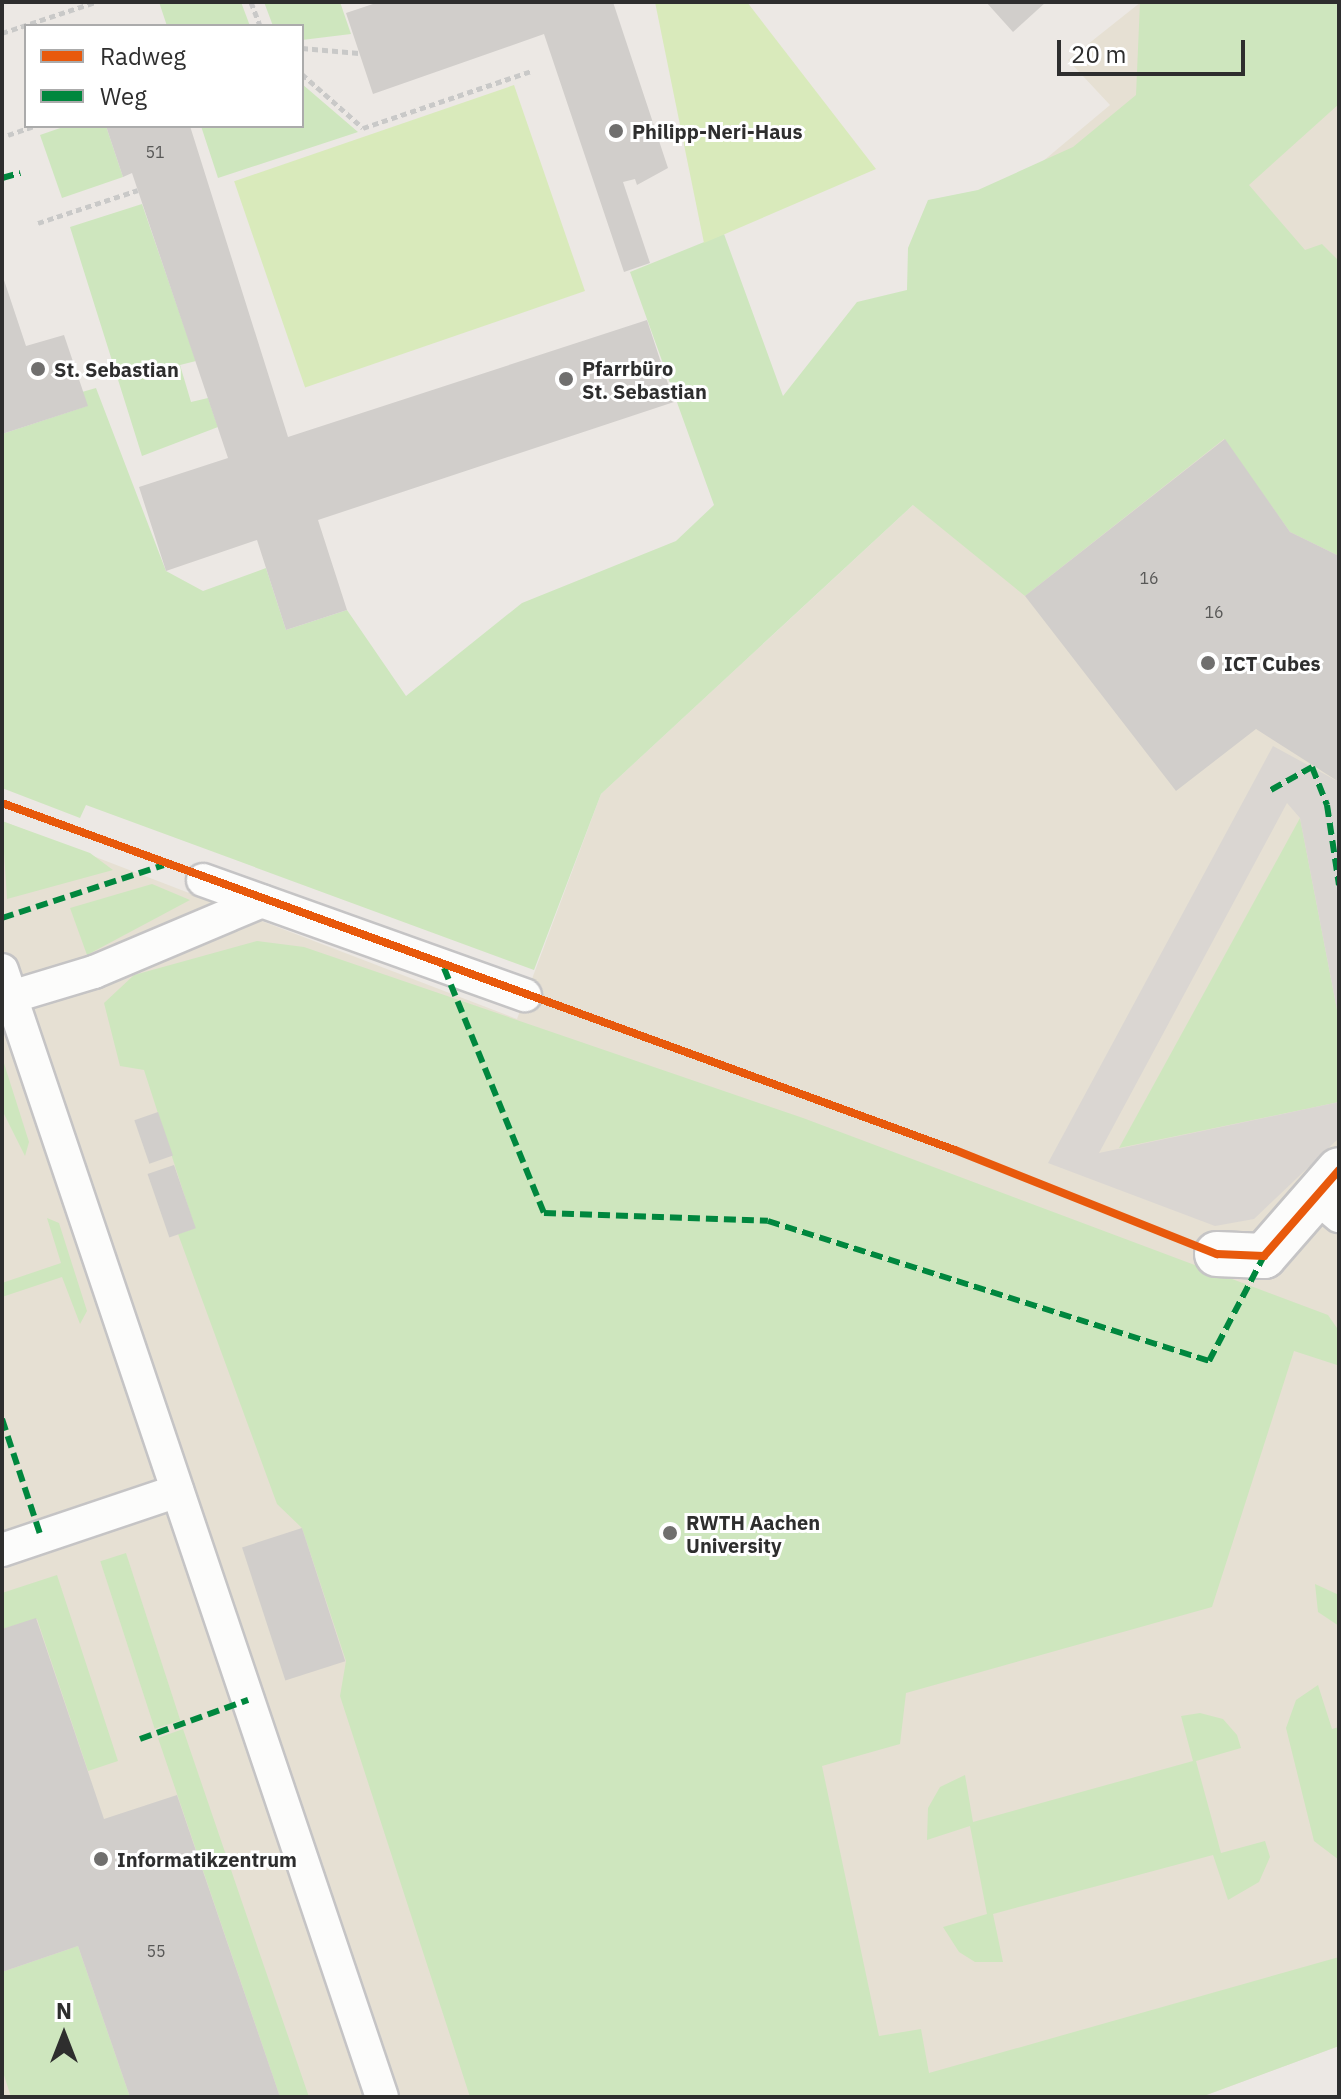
<!DOCTYPE html>
<meta charset="utf-8">
<style>
body{margin:0}
#map{position:relative;width:1341px;height:2099px;overflow:hidden;background:#ece8e4;font-family:"IBM Plex Sans",sans-serif}
div>[style]{position:absolute}
.education>*{inset:0;background:#e6e0d3}
.green>*{inset:0;background:#cee6be;transform-origin:0 0}
.pitch>*{inset:0;background:#d9eabb;transform-origin:0 0}
.plaza>*{inset:0;background:#dad6d2}
.building>*{inset:0;background:#d1cecb;transform-origin:0 0}
.path>*{height:5px;margin-top:-2.5px;transform-origin:0;background:repeating-linear-gradient(90deg,#c9c9c8 0 6px,transparent 0 10px)}
.roads{filter:drop-shadow(2px 0 #c5c4c5) drop-shadow(-2px 0 #c5c4c5) drop-shadow(0 2px #c5c4c5) drop-shadow(0 -2px #c5c4c5)}
.service>*{height:32px;margin:-16px;padding:0 16px;transform-origin:16px;border-radius:16px;background:#fcfcfb}
.minor>*{height:44px;margin:-22px;padding:0 22px;transform-origin:22px;border-radius:22px;background:#fcfcfb}
.quiet>*{height:6px;margin-top:-3px;transform-origin:0;background:repeating-linear-gradient(90deg,#00873e 0 12px,transparent 0 18px)}
.cycleway>*{height:8px;margin:-4px;padding:0 4px;transform-origin:4px;border-radius:4px;background:#e8590c}
.dots>*{width:22px;height:22px;translate:-50% -50%;box-sizing:border-box;border:4px solid #fff;border-radius:50%}
span{translate:-50% -50%;white-space:nowrap;text-align:center;line-height:1.15;-webkit-text-stroke:6px #fff;paint-order:stroke}
.number-label{font-size:16px;color:#585857}
.number-label span{-webkit-text-stroke-width:0}
.poi-label{font-size:20px;color:#2e2e2e;font-weight:700}
.left{translate:0 -50%;text-align:left}
.frame{position:absolute;inset:0;border:4px solid #2e2e2e;pointer-events:none}
.legend{position:absolute;left:24px;top:24px;width:280px;height:104px;box-sizing:border-box;background:#fff;border:2px solid #ababab;margin:0;padding:10px 14px;list-style:none;font-size:24px;color:#2e2e2e}
.legend li{display:flex;align-items:center;gap:16px;height:40px}
.legend b{width:40px;border:2px solid #ababab}
.north{position:absolute;left:24px;top:1995px;width:80px;height:80px;-webkit-text-stroke:6px #fff;paint-order:stroke;rotate:0deg;font-size:22px;font-weight:700;line-height:32px;text-align:center;color:#2e2e2e}
.north::after{content:'';display:block;margin:auto;width:28px;height:36px;background:#2e2e2e;clip-path:polygon(50% 0,100% 100%,50% 72%,0 100%)}
.scale{position:absolute;left:1057px;top:40px;width:188px;height:36px;box-sizing:border-box;border:4px solid #2e2e2e;border-top:0;padding-left:10px;font-size:24px;line-height:28px;white-space:nowrap;color:#2e2e2e;-webkit-text-stroke:6px #fff;paint-order:stroke}
</style>
<div id="map">
<div class="education">
<div style="clip-path:polygon(1141px 2px,1339px 2px,1339px 2046px,1201px 2097px,2px 2097px,2px 821px,517px 1019px,601px 794px,1101px 331px,987px 208px,1110px 105px,1068px 60px)"></div>
</div>
<div class="green">
<div style="clip-path:polygon(159px 2px,241px 2px,250px 26px,167px 26px)"></div>
<div style="clip-path:polygon(264px 2px,340px 2px,351px 34px,302px 40px,302px 26px,273px 26px)"></div>
<div style="clip-path:polygon(1140px 2px,1339px 2px,1339px 104px,1249px 185px,1305px 250px,1322px 244px,1339px 261px,1339px 556px,1290px 532px,1224px 439px,1025px 596px,913px 505px,601px 794px,534px 970px,86px 805px,80px 818px,2px 788px,2px 434px,87px 406px,82px 392px,96px 388px,166px 571px,203px 591px,266px 568px,286px 630px,347px 610px,406px 696px,522px 603px,676px 541px,714px 505px,630px 272px,724px 234px,783px 396px,857px 302px,907px 290px,908px 248px,928px 200px,978px 190px,1073px 147px,1136px 95px)"></div>
<div style="clip-path:polygon(302px 84px,358px 132px,218px 178px,201px 126px,302px 126px)"></div>
<div style="clip-path:polygon(66px 126px,106px 126px,123px 177px,62px 198px,40px 135px)"></div>
<div style="clip-path:polygon(142px 204px,196px 361px,180px 365px,191px 402px,208px 398px,218px 427px,142px 456px,70px 227px)"></div>
<div style="clip-path:polygon(1300px 818px,1339px 1020px,1339px 1102px,1119px 1148px)"></div>
<div style="clip-path:polygon(2px 821px,90px 853px,113px 870px,7px 899px)"></div>
<div style="clip-path:polygon(152px 884px,190px 900px,87px 955px,70px 908px)"></div>
<div style="clip-path:polygon(257px 941px,304px 947px,803px 1118px,1328px 1315px,1339px 1331px,1337px 1365px,1294px 1351px,1212px 1607px,906px 1693px,900px 1744px,822px 1766px,879px 2036px,921px 2029px,929px 2073px,1339px 1957px,1339px 2046px,1201px 2097px,470px 2097px,340px 1696px,346px 1661px,302px 1528px,277px 1504px,178px 1234px,195px 1228px,144px 1070px,120px 1066px,104px 1003px,134px 975px)"></div>
<div style="clip-path:polygon(2px 1057px,29px 1142px,25px 1156px,2px 1110px)"></div>
<div style="clip-path:polygon(47px 1218px,59px 1223px,87px 1311px,80px 1324px,62px 1277px,2px 1297px,2px 1283px,61px 1263px)"></div>
<div style="left:126px;top:1553px;width:176px;height:27px;rotate:72deg"></div>
<div style="clip-path:polygon(57px 1575px,118px 1761px,88px 1771px,37px 1619px,2px 1629px,2px 1593px)"></div>
<div style="clip-path:polygon(1315px 1584px,1339px 1595px,1339px 1626px,1318px 1612px)"></div>
<div style="clip-path:polygon(1318px 1685px,1332px 1729px,1339px 1727px,1339px 1860px,1314px 1841px,1286px 1728px,1296px 1700px)"></div>
<div style="clip-path:polygon(1200px 1713px,1223px 1719px,1237px 1735px,1241px 1748px,1196px 1761px,1221px 1853px,1265px 1841px,1270px 1857px,1259px 1882px,1228px 1900px,1213px 1855px,993px 1914px,1003px 1962px,975px 1962px,959px 1952px,943px 1927px,987px 1914px,970px 1826px,927px 1840px,928px 1808px,940px 1787px,965px 1775px,973px 1822px,1193px 1761px,1181px 1716px)"></div>
<div style="clip-path:polygon(183px 1729px,242px 1902px,309px 2097px,280px 2097px,158px 1738px)"></div>
<div style="clip-path:polygon(78px 1946px,130px 2097px,11px 2097px,2px 2069px,2px 1972px)"></div>
</div>
<div class="pitch">
<div style="clip-path:polygon(655px 2px,747px 2px,876px 169px,704px 243px)"></div>
<div style="left:514px;top:85px;width:218px;height:296px;rotate:71deg"></div>
</div>
<div class="plaza">
<div style="clip-path:polygon(1273px 746px,1339px 782px,1339px 1020px,1300px 818px,1287px 803px,1099px 1153px,1339px 1102px,1339px 1138px,1254px 1219px,1215px 1226px,1048px 1163px)"></div>
</div>
<div class="building">
<div style="clip-path:polygon(379px 2px,613px 2px,668px 168px,637px 185px,635px 179px,623px 182px,650px 263px,624px 272px,544px 34px,373px 94px,346px 13px)"></div>
<div style="clip-path:polygon(986px 2px,1046px 2px,1013px 32px)"></div>
<div style="clip-path:polygon(106px 126px,190px 126px,288px 437px,647px 320px,674px 402px,318px 520px,347px 610px,286px 630px,257px 540px,166px 571px,139px 487px,228px 458px,132px 173px,123px 177px)"></div>
<div style="clip-path:polygon(2px 274px,26px 346px,64px 335px,88px 406px,2px 434px)"></div>
<div style="clip-path:polygon(1225px 439px,1290px 532px,1339px 556px,1339px 782px,1256px 729px,1176px 791px,1025px 596px)"></div>
<div style="left:158px;top:1112px;width:46px;height:25px;rotate:71deg"></div>
<div style="left:174px;top:1165px;width:67px;height:28px;rotate:71deg"></div>
<div style="left:302px;top:1528px;width:140px;height:63px;rotate:72deg"></div>
<div style="clip-path:polygon(36px 1618px,104px 1819px,177px 1795px,280px 2097px,130px 2097px,78px 1946px,2px 1972px,2px 1629px)"></div>
</div>
<div class="path">
<div style="left:251px;top:2px;width:26px;rotate:69deg"></div>
<div style="left:2px;top:33px;width:98px;rotate:-18.4deg"></div>
<div style="left:302px;top:48px;width:57px;rotate:5deg"></div>
<div style="left:302px;top:74px;width:81px;rotate:41.5deg"></div>
<div style="left:363px;top:128px;width:177px;rotate:-18.7deg"></div>
<div style="left:8px;top:135px;width:28px;rotate:-19deg"></div>
<div style="left:38px;top:223px;width:105px;rotate:-18.3deg"></div>
</div>
<div class="roads">
<div class="service">
<div style="left:203px;top:880px;width:342px;rotate:19.7deg"></div>
<div style="left:2px;top:970px;width:1189px;rotate:71.37deg"></div>
<div style="left:11px;top:997px;width:87px;rotate:-16.8deg"></div>
<div style="left:94px;top:972px;width:182px;rotate:-22.9deg"></div>
<div style="left:1314px;top:1195px;width:33px;rotate:40deg"></div>
<div style="left:2px;top:1550px;width:185px;rotate:-18.6deg"></div>
</div>
<div class="minor">
<div style="left:1217px;top:1254px;width:47px;rotate:2.4deg"></div>
<div style="left:1264px;top:1256px;width:114px;rotate:-48.9deg"></div>
</div>
</div>
<div class="quiet">
<div style="left:2px;top:178px;width:19px;rotate:-16deg"></div>
<div style="left:1271px;top:790px;width:47px;rotate:-29.3deg"></div>
<div style="left:1312px;top:767px;width:41px;rotate:68.5deg"></div>
<div style="left:1327px;top:805px;width:81px;rotate:81.5deg"></div>
<div style="left:2px;top:918px;width:170px;rotate:-18.1deg"></div>
<div style="left:444px;top:968px;width:265px;rotate:67.8deg"></div>
<div style="left:544px;top:1213px;width:224px;rotate:2deg"></div>
<div style="left:768px;top:1221px;width:463px;rotate:17.6deg"></div>
<div style="left:1209px;top:1361px;width:119px;rotate:-62.4deg"></div>
<div style="left:2px;top:1419px;width:124px;rotate:71.7deg"></div>
<div style="left:140px;top:1739px;width:115px;rotate:-19.9deg"></div>
</div>
<div class="cycleway">
<div style="left:2px;top:803px;width:1014px;rotate:20.01deg"></div>
<div style="left:955px;top:1150px;width:282px;rotate:21.7deg"></div>
<div style="left:1217px;top:1254px;width:47px;rotate:2.4deg"></div>
<div style="left:1264px;top:1256px;width:114px;rotate:-48.9deg"></div>
</div>
<div class="dots">
<div style="left:616px;top:131px;background:#706f6e"></div>
<div style="left:38px;top:369px;background:#706f6e"></div>
<div style="left:566px;top:379px;background:#706f6e"></div>
<div style="left:1208px;top:663px;background:#706f6e"></div>
<div style="left:670px;top:1533px;background:#706f6e"></div>
<div style="left:101px;top:1859px;background:#706f6e"></div>
</div>
<div class="number-label">
<span style="left:155px;top:152px">51</span>
<span style="left:1149px;top:578px">16</span>
<span style="left:1214px;top:612px">16</span>
<span style="left:156px;top:1951px">55</span>
</div>
<div class="poi-label">
<span class="left" style="left:632px;top:131px">Philipp-Neri-Haus</span>
<span class="left" style="left:582px;top:380px">Pfarrbüro<br>St. Sebastian</span>
<span class="left" style="left:54px;top:369px">St. Sebastian</span>
<span class="left" style="left:1224px;top:663px">ICT Cubes</span>
<span class="left" style="left:686px;top:1534px">RWTH Aachen<br>University</span>
<span class="left" style="left:117px;top:1859px">Informatikzentrum</span>
</div>
<div class="frame"></div>
<ul class="legend">
<li><b style="height:10px;background:#e8590c"></b>Radweg</li>
<li><b style="height:10px;background:#00873e"></b>Weg</li>
</ul>
<div class="north">N</div>
<div class="scale">20 m</div>
</div>
